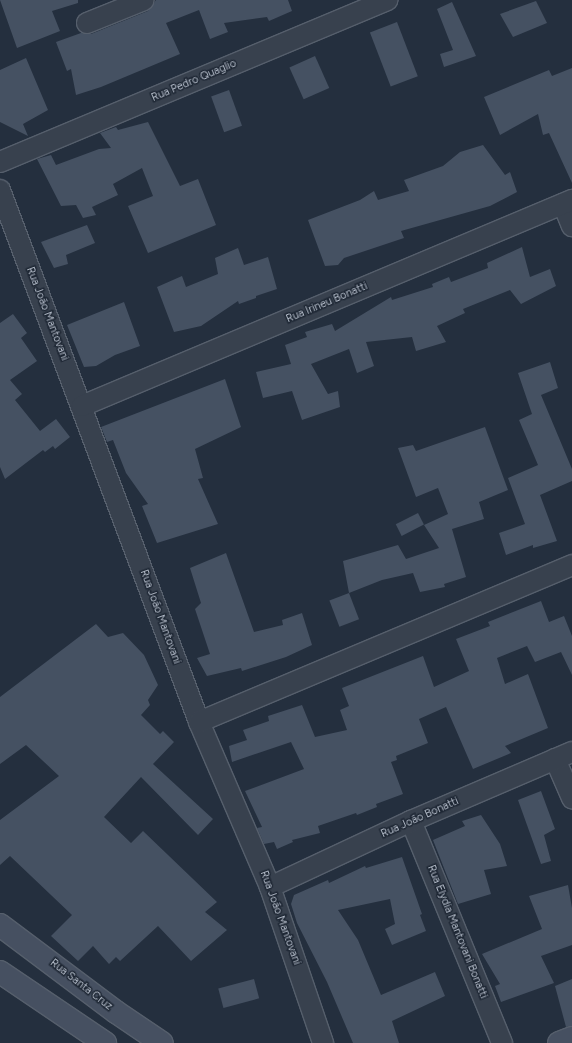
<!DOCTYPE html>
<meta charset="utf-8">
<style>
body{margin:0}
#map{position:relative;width:572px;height:1043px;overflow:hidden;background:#242f3e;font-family:Figtree,sans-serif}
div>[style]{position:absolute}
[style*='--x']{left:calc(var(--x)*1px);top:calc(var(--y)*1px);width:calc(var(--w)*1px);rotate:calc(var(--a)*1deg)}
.building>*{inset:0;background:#455162;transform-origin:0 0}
.roads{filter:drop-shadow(1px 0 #565f6c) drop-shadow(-1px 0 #565f6c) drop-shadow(0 1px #565f6c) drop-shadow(0 -1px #565f6c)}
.street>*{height:20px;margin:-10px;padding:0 10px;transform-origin:10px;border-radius:10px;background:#38414e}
.secondary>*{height:22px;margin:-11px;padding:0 11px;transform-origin:11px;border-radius:11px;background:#465061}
span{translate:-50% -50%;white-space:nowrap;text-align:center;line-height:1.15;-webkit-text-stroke:3px #1d2633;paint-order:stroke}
.street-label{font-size:11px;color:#b4bcc9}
</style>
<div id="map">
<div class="building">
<div style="clip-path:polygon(0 0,78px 0,78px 3px,52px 11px,60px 31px,17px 48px)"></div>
<div style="clip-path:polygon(156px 0,288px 0,292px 11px,269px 21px,267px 17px,224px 23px,228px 32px,210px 39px,199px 10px,166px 23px,180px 54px,101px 87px,76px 95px,71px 69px,67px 71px,56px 42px,81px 33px,91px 34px,148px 11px)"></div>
<div style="clip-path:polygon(536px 1px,547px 23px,513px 37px,500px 14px)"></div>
<div style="clip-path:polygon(452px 2px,476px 56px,444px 67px,440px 54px,453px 50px,437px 9px)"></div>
<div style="left:397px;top:22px;width:58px;height:29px;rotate:69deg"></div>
<div style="left:315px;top:56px;width:35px;height:28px;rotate:66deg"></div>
<div style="clip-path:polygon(26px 58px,48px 110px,23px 124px,28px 136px,0 122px,0 70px)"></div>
<div style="clip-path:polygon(572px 68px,572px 183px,549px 133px,543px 135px,538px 114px,500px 135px,484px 97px,549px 70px,552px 76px)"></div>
<div style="left:229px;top:90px;width:38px;height:19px;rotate:70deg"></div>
<div style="clip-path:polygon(148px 122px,180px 186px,198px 179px,216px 225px,148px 253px,128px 206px,153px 196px,142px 168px,113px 184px,118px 195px,92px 207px,96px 215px,83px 218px,76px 205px,61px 206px,37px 159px,51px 155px,56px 165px,99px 149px,111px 148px,100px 133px,116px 127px,118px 130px)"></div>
<div style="clip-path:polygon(483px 145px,505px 175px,510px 172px,517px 192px,490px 206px,401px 231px,404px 238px,344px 258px,338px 265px,325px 266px,308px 220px,360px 200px,374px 191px,378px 200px,409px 191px,404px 180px,443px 166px,460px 152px)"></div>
<div style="clip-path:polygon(87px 225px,95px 243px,66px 255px,68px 264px,54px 268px,41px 242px)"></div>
<div style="clip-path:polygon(522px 247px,530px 277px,550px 269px,556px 286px,521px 304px,510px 290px,463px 309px,465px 313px,437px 326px,446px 342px,416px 351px,412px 337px,366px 342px,374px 366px,357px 373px,349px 349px,311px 364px,328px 394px,338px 391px,340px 407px,302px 420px,292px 391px,263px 398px,256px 372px,291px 364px,285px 345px,307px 337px,305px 332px,332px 324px,335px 331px,391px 297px,392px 300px,433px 287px,432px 284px,449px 277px,451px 282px,488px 268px,487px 263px)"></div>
<div style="clip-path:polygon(238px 248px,244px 265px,268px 257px,277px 289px,256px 296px,256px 298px,239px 304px,238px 301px,201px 326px,174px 332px,157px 287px,182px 276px,186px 287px,218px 274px,215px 258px)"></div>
<div style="clip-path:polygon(124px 302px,140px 346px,115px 355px,96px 366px,84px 367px,67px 325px)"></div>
<div style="clip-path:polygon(13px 314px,27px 333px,21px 338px,37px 361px,10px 380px,22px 394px,15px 400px,40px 431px,56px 419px,70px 437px,55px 449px,53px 446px,45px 452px,43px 450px,5px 479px,0 467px,0 323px)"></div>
<div style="clip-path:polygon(550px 362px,558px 388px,541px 395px,572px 469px,572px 481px,540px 495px,557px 541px,533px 548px,533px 545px,506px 555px,499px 533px,525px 524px,508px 478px,538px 465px,519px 420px,532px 414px,518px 373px)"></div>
<div style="clip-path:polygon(225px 379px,241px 427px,195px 449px,203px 478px,198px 479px,218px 524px,157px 543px,142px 506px,148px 504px,126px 473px,113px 440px,107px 442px,101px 427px)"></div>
<div style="clip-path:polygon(485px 427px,508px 490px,479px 502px,484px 519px,452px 529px,466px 577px,444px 584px,445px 587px,420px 592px,413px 573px,382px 580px,349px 593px,343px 561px,398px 545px,406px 559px,439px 548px,424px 525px,448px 514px,438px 488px,416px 497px,398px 448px,413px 445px,416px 451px)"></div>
<div style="left:418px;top:513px;width:13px;height:25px;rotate:63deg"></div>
<div style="clip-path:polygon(226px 553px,254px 632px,283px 625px,282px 620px,302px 613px,312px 645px,286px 657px,242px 671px,241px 668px,207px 676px,197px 658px,210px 654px,195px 609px,201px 603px,190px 568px)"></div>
<div style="left:349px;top:593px;width:28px;height:21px;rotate:69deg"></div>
<div style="clip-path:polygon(541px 601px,549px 622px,564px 616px,572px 636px,572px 675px,561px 652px,535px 662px,527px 646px,497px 658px,505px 684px,528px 674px,548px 728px,505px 746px,511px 753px,473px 769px,446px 707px,419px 719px,428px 743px,396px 756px,397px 760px,391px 762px,403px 794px,376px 804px,377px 807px,357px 815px,356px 813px,318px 826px,320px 833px,292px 840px,293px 842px,277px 849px,274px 842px,264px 844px,257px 828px,262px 827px,245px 791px,304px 769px,291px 742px,232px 762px,229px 746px,247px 740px,243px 730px,269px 721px,268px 716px,302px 705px,315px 737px,347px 730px,340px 710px,349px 706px,342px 688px,423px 656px,434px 687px,469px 671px,456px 639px,490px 626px,488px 622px)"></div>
<div style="clip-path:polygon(96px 624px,108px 637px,123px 633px,144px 655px,158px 685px,148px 700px,150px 705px,141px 715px,160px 734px,163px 731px,174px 742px,153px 764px,213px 819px,198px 835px,141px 777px,104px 817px,131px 843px,143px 831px,217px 902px,205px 912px,227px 930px,191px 961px,158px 926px,120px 961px,116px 957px,109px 964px,93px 946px,78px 961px,51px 936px,72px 915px,10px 856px,0 865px,0 820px,59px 776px,26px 745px,0 764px,0 697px)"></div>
<div style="clip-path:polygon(541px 791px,555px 829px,544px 835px,551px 861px,541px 864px,518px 800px)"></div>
<div style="clip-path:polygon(481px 815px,500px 844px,507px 866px,484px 870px,491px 894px,458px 904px,433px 840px,465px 826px,462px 821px)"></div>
<div style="clip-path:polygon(402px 857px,422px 914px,420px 915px,426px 931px,392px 945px,385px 929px,395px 924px,390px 899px,338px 910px,358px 940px,381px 995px,435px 972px,445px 996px,392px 1021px,399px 1043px,353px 1043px,327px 982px,297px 923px,291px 904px,294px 895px,328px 880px,329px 883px,365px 866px,366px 868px)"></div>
<div style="clip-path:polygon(568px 885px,572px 908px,572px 945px,541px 956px,554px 983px,501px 1002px,495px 986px,500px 984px,482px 954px,542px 929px,529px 896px)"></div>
<div style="left:254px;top:979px;width:20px;height:37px;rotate:75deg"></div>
<div style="clip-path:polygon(572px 979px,572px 1026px,566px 1027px,555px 986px)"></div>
</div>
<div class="roads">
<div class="street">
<div style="--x:87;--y:23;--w:61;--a:-22"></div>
<div style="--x:0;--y:162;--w:420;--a:-22.7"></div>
<div style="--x:0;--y:190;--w:568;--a:69.49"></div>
<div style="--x:199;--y:722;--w:180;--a:66.7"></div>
<div style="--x:270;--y:887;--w:165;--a:71.2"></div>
<div style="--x:563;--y:204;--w:24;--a:68"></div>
<div style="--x:82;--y:406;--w:532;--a:-22.8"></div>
<div style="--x:199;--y:722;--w:405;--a:-22.8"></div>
<div style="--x:555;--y:759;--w:43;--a:66.4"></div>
<div style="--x:411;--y:821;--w:240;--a:67.7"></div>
<div style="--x:270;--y:887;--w:156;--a:-25.1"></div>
<div style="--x:411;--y:821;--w:175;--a:-23.2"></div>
</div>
<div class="secondary">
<div style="--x:0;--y:925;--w:145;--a:36.9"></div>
<div style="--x:116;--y:1012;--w:55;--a:34"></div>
<div style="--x:0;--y:972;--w:127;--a:34.1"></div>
<div style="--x:559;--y:1043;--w:14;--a:-21"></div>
</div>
</div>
<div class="street-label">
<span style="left:194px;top:81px;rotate:-23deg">Rua Pedro Quaglio</span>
<span style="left:327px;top:303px;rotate:-23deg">Rua Irineu Bonatti</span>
<span style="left:47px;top:314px;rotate:69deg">Rua João Mantovani</span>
<span style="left:160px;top:617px;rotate:70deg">Rua João Mantovani</span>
<span style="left:420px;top:818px;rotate:-24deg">Rua João Bonatti</span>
<span style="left:280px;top:918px;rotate:70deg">Rua João Mantovani</span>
<span style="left:457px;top:932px;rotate:68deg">Rua Elydia Mantovani Bonatti</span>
<span style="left:81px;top:985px;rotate:38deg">Rua Santa Cruz</span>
</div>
</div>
